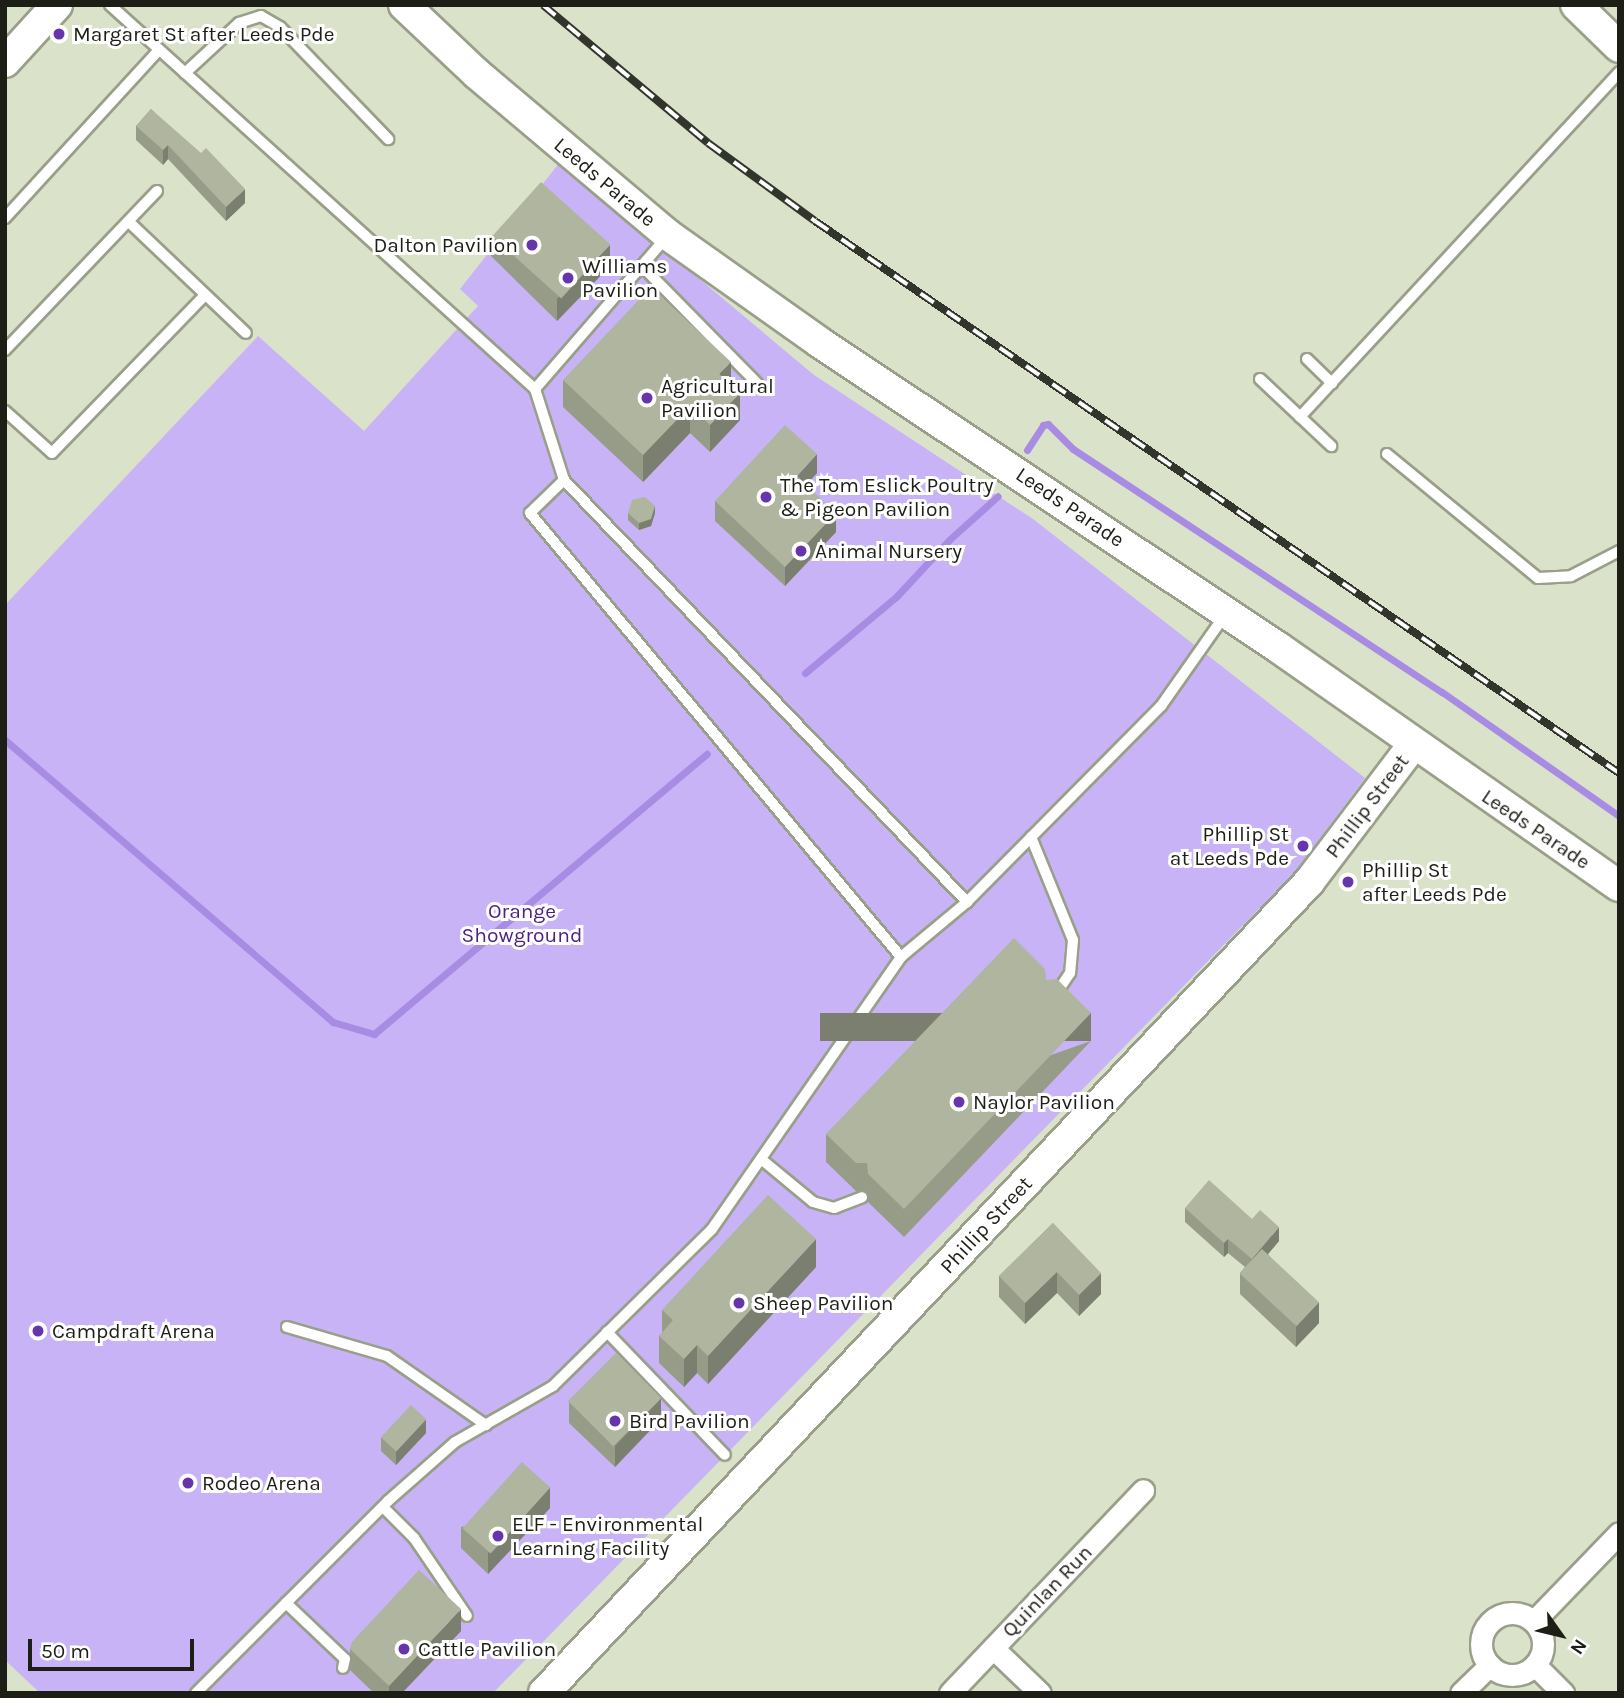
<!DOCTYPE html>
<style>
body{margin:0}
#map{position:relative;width:1624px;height:1698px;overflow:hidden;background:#dbe2ca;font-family:Karla,sans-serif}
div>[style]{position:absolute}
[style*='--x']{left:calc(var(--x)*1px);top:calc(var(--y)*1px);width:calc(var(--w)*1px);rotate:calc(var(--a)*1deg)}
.green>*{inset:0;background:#c7b3f5}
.stream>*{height:7px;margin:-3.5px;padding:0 3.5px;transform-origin:3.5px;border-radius:3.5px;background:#a88ce3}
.roads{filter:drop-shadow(2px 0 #999f89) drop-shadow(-2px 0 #999f89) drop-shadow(0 2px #999f89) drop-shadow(0 -2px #999f89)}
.lane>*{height:10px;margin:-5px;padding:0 5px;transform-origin:5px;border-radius:5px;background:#fff}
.street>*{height:21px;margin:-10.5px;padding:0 10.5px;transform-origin:10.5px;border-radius:10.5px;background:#fff}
.street>.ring{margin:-10.5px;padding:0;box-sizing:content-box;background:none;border:21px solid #fff;border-radius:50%}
.secondary>*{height:30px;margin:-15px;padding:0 15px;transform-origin:15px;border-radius:15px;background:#fff}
.rail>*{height:8px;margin-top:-4px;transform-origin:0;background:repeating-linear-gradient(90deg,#fff 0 16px,#32352b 0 32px);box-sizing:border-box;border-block:2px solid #32352b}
.wall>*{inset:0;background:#969c88}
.shaded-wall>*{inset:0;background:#7a7f6f;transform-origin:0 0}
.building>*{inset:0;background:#afb59e;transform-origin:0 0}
.dots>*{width:19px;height:19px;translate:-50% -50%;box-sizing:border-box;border:4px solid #fff;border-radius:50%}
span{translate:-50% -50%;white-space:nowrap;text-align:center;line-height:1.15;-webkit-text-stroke:6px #fff;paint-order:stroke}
.poi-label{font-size:21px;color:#1d1f17}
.left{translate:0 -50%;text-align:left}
.right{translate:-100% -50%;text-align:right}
.street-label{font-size:21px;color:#1d1f17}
.park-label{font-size:21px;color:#4b1f84}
.frame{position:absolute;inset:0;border:7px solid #1d1f17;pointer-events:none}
.north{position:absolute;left:1526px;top:1600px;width:70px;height:70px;-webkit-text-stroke:5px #fff;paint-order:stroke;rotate:124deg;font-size:19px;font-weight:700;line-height:28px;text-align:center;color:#1d1f17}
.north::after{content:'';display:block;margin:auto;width:24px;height:32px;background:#1d1f17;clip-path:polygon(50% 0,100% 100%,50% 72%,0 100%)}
.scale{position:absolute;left:28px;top:1639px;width:166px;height:32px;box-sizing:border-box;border:4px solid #1d1f17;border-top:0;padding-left:9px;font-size:21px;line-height:24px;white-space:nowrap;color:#1d1f17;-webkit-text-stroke:5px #fff;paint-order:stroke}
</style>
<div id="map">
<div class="green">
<div style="clip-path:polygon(560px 162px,814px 375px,1033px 519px,1365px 778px,1294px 873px,493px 1693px,40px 1693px,5px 1660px,5px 605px,258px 336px,364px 431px,478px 306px,460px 289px)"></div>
</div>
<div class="stream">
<div style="--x:1027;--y:450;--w:30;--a:-57"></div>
<div style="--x:1043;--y:425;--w:5;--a:-11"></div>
<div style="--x:1048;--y:424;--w:35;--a:45"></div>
<div style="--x:1073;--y:449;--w:442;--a:33.4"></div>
<div style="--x:1442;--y:692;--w:216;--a:35"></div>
<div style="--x:805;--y:673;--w:119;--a:-39.9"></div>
<div style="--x:896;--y:597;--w:79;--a:-47"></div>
<div style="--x:950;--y:539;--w:64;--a:-41.9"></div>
<div style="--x:5;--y:740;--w:433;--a:40.7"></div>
<div style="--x:333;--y:1022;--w:43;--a:16.3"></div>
<div style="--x:374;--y:1034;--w:435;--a:-40.1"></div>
</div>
<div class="roads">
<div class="lane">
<div style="--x:110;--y:5;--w:573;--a:42.1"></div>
<div style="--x:535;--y:389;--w:96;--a:72.3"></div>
<div style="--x:564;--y:480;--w:584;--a:46.32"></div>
<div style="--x:185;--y:73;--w:74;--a:-42.8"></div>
<div style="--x:239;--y:23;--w:23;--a:-18"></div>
<div style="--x:261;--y:16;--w:22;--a:30"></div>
<div style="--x:280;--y:27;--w:156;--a:46"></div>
<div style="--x:5;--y:218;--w:228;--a:-47.5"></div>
<div style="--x:129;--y:222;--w:161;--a:43.5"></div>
<div style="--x:642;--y:266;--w:165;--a:45.5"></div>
<div style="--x:5;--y:350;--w:220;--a:-46.3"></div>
<div style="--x:1307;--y:359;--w:35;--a:44"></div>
<div style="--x:1260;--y:379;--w:98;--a:43.3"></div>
<div style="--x:535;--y:389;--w:200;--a:-49.1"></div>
<div style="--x:5;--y:411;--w:63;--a:41.8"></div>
<div style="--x:52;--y:453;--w:220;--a:-45.9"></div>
<div style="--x:1300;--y:417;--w:470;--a:-47.2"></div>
<div style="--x:1387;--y:454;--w:195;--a:39.4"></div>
<div style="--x:1538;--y:578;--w:33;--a:-3"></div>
<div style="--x:1571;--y:576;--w:54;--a:-27.5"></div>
<div style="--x:564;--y:480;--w:47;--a:135.9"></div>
<div style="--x:530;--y:513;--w:579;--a:50.12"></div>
<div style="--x:1031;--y:837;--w:111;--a:67.8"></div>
<div style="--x:1073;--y:940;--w:33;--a:95"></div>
<div style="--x:1070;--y:973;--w:27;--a:124"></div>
<div style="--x:761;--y:1159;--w:67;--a:39.6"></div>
<div style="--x:813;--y:1202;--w:22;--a:16"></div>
<div style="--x:834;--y:1208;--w:30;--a:-21"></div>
<div style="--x:287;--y:1327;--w:104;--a:16.2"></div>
<div style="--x:387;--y:1356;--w:121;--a:34.9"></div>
<div style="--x:607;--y:1332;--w:170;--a:46.2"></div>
<div style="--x:383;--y:1507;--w:44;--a:45"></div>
<div style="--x:414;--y:1538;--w:94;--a:55.8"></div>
<div style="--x:286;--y:1603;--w:81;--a:43.5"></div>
<div style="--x:345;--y:1659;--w:9;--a:103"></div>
<div style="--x:196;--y:1693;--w:272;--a:-45"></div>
<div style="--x:388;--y:1501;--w:89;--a:-41.4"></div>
<div style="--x:455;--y:1442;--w:113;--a:-29.7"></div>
<div style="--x:553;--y:1386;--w:223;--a:-44.6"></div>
<div style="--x:712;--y:1229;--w:331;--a:-55.2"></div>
<div style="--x:901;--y:957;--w:86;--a:-39.8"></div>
<div style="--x:967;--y:902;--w:276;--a:-45.3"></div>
<div style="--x:1161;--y:706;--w:111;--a:-54.9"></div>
</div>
<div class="street">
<div class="ring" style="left:1481px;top:1613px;width:41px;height:41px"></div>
<div style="--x:1534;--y:1621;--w:122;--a:-46"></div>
<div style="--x:993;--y:1648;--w:65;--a:43.8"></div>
<div style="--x:1535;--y:1665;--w:40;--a:45"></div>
<div style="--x:950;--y:1693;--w:280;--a:-46.4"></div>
<div style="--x:1461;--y:1693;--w:40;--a:-44"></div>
</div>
<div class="secondary">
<div style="--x:404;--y:5;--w:100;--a:43.4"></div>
<div style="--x:477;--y:74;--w:250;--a:40.1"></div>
<div style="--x:668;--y:235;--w:185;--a:35.3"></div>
<div style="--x:819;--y:342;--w:552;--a:33.63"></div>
<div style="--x:1279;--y:648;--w:415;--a:35"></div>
<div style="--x:1576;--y:5;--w:60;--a:44.3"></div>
<div style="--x:5;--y:62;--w:77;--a:-47.6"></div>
<div style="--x:544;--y:1693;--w:1115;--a:-46.67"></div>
<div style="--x:1309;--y:882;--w:172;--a:-52.8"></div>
</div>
</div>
<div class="rail">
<div style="--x:543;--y:5;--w:215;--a:39.9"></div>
<div style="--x:708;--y:143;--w:132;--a:36.1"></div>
<div style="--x:815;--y:221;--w:975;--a:34.47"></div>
</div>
<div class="wall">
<div style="clip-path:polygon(151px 109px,245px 203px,226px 221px,168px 159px,163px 165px,136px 140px,136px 126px)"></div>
<div style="clip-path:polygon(491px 235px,610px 266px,557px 321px,491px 256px)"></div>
<div style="clip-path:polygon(563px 380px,731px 385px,740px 420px,710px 452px,690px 433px,643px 482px,563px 407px)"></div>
<div style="clip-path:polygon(817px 473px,806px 485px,836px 532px,785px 586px,715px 521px,715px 501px)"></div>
<div style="clip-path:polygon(628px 513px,655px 513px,651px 526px,639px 530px,628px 520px)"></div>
<div style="clip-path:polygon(1091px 1041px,904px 1237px,868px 1202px,867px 1191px,856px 1191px,826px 1162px,826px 1134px)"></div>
<div style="clip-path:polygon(1185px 1208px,1252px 1219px,1279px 1241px,1268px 1254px,1319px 1323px,1296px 1347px,1240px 1294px,1240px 1273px,1245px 1267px,1228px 1253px,1224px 1257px,1185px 1222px)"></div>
<div style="clip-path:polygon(1053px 1223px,1101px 1294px,1079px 1316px,1057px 1293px,1025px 1324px,999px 1297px,999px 1276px)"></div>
<div style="clip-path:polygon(816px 1267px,708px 1384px,697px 1373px,684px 1387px,659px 1363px,659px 1336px,662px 1333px,662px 1310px)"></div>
<div style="clip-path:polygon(569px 1402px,661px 1419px,615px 1467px,569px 1423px)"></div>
<div style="clip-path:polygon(426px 1433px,396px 1465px,381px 1451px,381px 1437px)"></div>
<div style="clip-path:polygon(550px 1508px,488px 1574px,461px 1548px,461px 1527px)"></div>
<div style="clip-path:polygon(461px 1631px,402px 1693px,374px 1693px,350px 1670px,350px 1649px)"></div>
</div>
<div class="shaded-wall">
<div style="clip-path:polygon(168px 145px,168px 159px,163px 165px,163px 150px)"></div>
<div style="clip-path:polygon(245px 189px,245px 203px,226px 221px,226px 207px)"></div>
<div style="clip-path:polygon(610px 245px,610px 266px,557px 321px,557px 299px)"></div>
<div style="clip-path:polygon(731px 362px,731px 389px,719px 374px)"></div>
<div style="clip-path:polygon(740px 393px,740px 420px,710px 452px,710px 425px)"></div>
<div style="clip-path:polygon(690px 406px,690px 433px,643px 482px,643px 455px)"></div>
<div style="clip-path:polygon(817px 454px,817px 473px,797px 495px,797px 476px)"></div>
<div style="clip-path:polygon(655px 506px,655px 513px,651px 526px,639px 530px,639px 523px)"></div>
<div style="clip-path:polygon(836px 513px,836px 532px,785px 586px,785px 567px)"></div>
<div style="left:1091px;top:1013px;width:28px;height:271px;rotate:90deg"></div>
<div style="clip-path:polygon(1279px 1227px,1279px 1241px,1252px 1273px,1252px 1259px)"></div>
<div style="clip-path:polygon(816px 1239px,816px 1267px,708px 1384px,708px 1356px)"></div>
<div style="clip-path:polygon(1228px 1239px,1228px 1253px,1224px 1257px,1224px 1243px)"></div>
<div style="clip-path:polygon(1057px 1272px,1057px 1293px,1025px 1324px,1025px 1303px)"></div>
<div style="clip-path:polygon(1101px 1273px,1101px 1294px,1079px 1316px,1079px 1295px)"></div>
<div style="clip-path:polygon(1319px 1302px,1319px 1323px,1296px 1347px,1296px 1326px)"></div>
<div style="clip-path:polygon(697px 1345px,697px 1373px,684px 1387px,684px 1359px)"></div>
<div style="clip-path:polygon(661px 1398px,661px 1419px,615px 1467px,615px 1446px)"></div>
<div style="clip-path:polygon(426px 1419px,426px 1433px,396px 1465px,396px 1451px)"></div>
<div style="clip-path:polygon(550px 1487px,550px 1508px,488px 1574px,488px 1553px)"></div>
<div style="clip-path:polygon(461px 1609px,461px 1631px,402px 1693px,389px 1693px,389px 1686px)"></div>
</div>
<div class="building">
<div style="clip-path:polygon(151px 109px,201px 153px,206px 148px,245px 189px,226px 207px,168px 145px,163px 150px,136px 126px)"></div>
<div style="left:541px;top:182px;width:93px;height:73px;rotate:42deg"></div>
<div style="clip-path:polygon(651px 287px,731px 362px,719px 374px,740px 393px,710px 425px,690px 406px,643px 455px,563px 380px)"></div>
<div style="clip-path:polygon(785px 425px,817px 454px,797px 476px,836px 513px,785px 567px,715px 501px)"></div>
<div style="clip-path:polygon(645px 497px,655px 506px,651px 519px,639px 523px,628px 513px,632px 500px)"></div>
<div style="clip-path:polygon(1014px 938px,1045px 969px,1046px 980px,1057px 979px,1091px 1013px,904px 1209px,868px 1174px,867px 1163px,856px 1163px,826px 1134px)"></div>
<div style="clip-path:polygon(1209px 1180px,1252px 1219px,1260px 1210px,1279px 1227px,1252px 1259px,1228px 1239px,1224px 1243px,1185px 1208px)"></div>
<div style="clip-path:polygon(768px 1195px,816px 1239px,708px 1356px,697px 1345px,684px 1359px,659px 1336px,673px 1320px,662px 1310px)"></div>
<div style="clip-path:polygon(1053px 1223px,1101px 1273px,1079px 1295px,1057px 1272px,1025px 1303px,999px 1276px)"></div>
<div style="left:1262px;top:1249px;width:78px;height:33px;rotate:43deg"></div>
<div style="left:616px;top:1353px;width:64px;height:68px;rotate:45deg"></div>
<div style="left:411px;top:1405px;width:21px;height:44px;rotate:43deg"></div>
<div style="left:522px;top:1462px;width:38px;height:89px;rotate:42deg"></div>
<div style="clip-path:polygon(419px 1570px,461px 1609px,389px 1686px,350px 1649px,352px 1642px)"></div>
</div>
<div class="dots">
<div style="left:59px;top:34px;background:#6634ab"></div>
<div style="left:532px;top:245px;background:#6634ab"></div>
<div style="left:568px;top:278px;background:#6634ab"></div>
<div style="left:647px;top:398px;background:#6634ab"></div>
<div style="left:766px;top:497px;background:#6634ab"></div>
<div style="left:801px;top:551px;background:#6634ab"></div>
<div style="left:1303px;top:846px;background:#6634ab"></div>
<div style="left:1348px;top:882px;background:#6634ab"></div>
<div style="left:959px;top:1102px;background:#6634ab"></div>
<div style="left:739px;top:1303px;background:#6634ab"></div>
<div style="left:38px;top:1331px;background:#6634ab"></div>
<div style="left:615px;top:1421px;background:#6634ab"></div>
<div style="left:188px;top:1483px;background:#6634ab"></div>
<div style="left:498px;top:1536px;background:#6634ab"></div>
<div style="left:404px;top:1649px;background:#6634ab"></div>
</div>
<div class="poi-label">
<span class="left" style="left:73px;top:34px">Margaret St after Leeds Pde</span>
<span class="right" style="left:518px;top:245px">Dalton Pavilion</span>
<span class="left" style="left:582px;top:278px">Williams<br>Pavilion</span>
<span class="left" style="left:661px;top:398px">Agricultural<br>Pavilion</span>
<span class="left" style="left:780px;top:497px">The Tom Eslick Poultry<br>&amp; Pigeon Pavilion</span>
<span class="left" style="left:815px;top:551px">Animal Nursery</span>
<span class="right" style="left:1289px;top:846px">Phillip St<br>at Leeds Pde</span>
<span class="left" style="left:1362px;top:882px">Phillip St<br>after Leeds Pde</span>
<span class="left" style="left:973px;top:1102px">Naylor Pavilion</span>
<span class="left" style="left:753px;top:1303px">Sheep Pavilion</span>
<span class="left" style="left:52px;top:1331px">Campdraft Arena</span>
<span class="left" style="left:629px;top:1421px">Bird Pavilion</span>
<span class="left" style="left:202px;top:1483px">Rodeo Arena</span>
<span class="left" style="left:512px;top:1536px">ELF - Environmental<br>Learning Facility</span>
<span class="left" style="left:418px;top:1649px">Cattle Pavilion</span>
</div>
<div class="street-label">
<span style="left:605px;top:182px;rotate:40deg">Leeds Parade</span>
<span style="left:1070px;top:507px;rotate:34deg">Leeds Parade</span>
<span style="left:1367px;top:806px;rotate:-53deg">Phillip Street</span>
<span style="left:1536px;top:829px;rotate:34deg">Leeds Parade</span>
<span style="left:986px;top:1225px;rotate:-47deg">Phillip Street</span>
<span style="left:1047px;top:1591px;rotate:-46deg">Quinlan Run</span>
</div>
<div class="park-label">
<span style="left:522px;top:923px">Orange<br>Showground</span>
</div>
<div class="frame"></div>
<div class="north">N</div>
<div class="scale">50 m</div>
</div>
